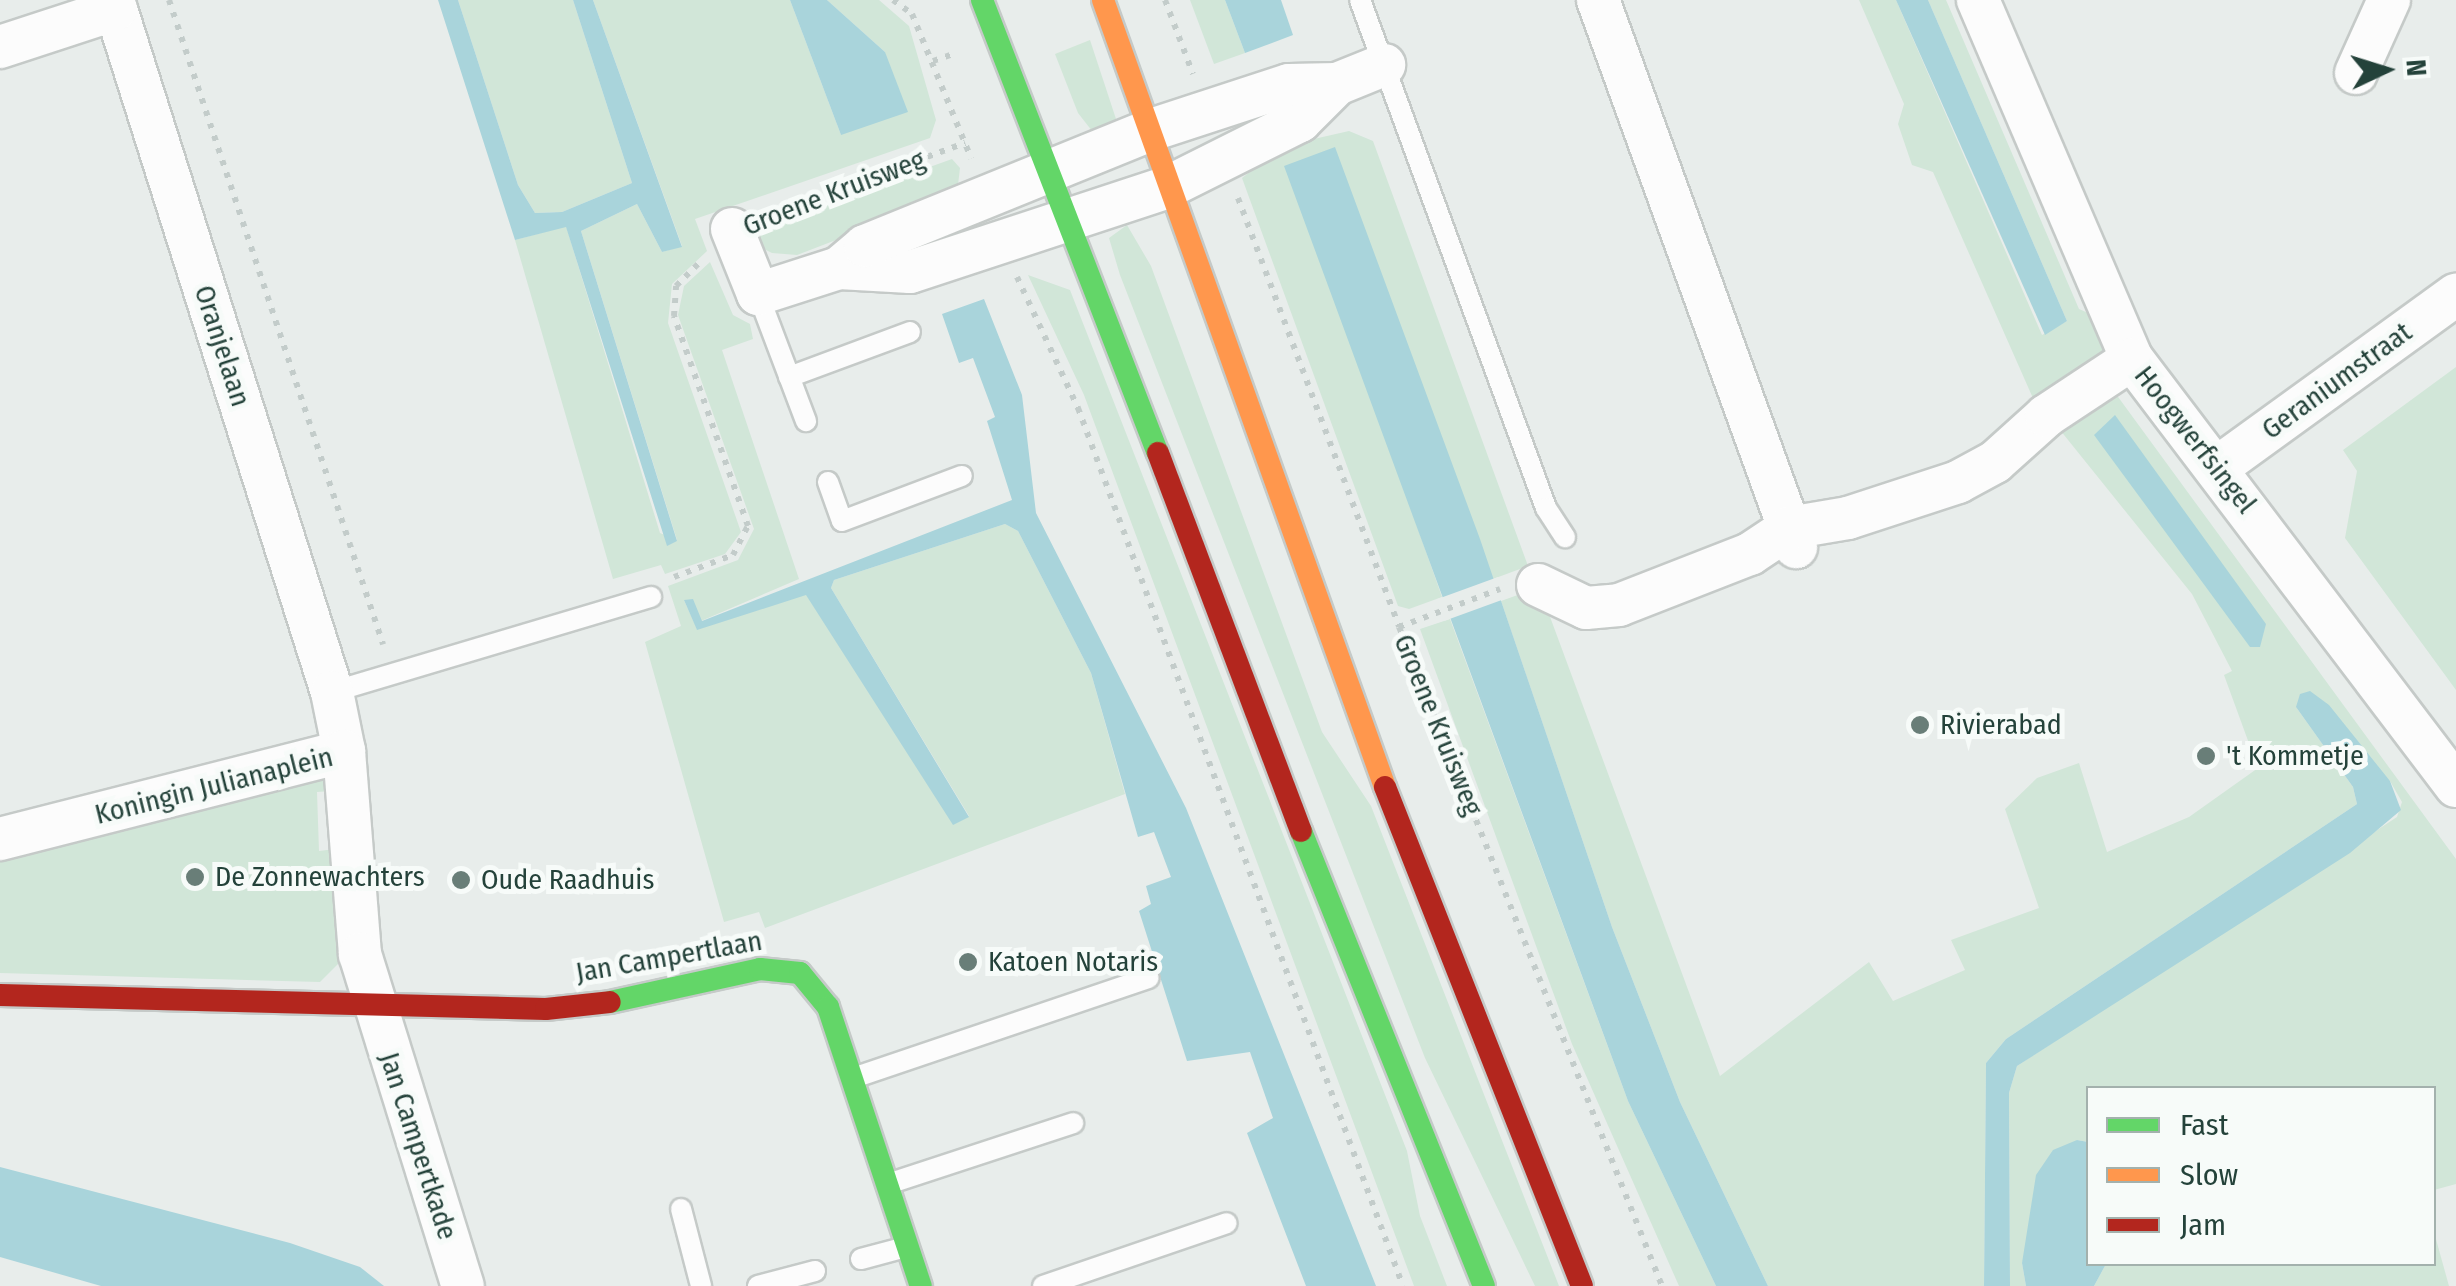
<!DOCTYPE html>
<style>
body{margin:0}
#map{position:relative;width:2456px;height:1286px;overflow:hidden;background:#e8edeb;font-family:"Fira Sans Condensed",sans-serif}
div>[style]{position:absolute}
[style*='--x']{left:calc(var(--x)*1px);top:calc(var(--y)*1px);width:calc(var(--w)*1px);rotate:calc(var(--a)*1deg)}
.green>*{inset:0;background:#d1e6d8}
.water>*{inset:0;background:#a9d4db}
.pier>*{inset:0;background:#e8edeb;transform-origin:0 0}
.path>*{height:6px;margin-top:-3px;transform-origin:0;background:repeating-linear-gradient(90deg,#c3ccca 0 5px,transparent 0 13px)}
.roads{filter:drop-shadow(2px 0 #c5cac8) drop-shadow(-2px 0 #c5cac8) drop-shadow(0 2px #c5cac8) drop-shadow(0 -2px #c5cac8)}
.lane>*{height:20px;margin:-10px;padding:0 10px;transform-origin:10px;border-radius:10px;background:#fcfcfc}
.street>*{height:42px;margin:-21px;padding:0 21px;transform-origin:21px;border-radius:21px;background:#fcfcfc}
.fast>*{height:22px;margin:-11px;padding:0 11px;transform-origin:11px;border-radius:11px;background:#63d668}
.slow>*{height:22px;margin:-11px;padding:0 11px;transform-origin:11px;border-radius:11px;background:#ff974d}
.jam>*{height:22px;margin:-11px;padding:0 11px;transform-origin:11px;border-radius:11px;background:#b3261e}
.dots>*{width:28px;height:28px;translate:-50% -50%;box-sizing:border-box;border:5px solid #f7fbf9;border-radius:50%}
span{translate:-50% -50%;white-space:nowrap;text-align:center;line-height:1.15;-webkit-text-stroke:10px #f7fbf9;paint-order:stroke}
.street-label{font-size:28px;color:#24423a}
.poi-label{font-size:28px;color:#24423a}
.left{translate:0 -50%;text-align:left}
.legend{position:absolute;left:2086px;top:1086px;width:350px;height:180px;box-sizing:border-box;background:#f7fbf9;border:2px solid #a3b1ad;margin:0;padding:12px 18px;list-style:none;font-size:30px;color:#24423a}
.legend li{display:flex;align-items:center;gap:20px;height:50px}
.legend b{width:50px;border:2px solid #a3b1ad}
.north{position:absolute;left:2336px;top:20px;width:100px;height:100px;-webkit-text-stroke:8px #f7fbf9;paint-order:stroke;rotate:86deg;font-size:28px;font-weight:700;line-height:40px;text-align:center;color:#24423a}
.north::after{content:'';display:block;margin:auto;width:35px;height:45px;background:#24423a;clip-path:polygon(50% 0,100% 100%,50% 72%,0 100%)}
</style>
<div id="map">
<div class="green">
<div style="clip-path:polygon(458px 0,573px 0,632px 183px,562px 212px,535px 213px,518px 185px)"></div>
<div style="clip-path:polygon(593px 0,790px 0,841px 135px,885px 52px,827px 0,879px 0,909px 26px,936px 120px,930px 138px,695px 219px,707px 251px,672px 284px,668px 323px,741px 532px,725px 554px,665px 574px,661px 565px,613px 579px,515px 240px,566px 226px,660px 533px,677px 540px,581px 231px,637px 204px,662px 252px,682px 246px)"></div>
<div style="clip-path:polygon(1190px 0,1225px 0,1245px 53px,1214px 64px)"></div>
<div style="clip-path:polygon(1859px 0,1896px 0,2042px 335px,2067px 321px,1928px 0,1946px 0,2079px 309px,2095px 316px,2104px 347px,2099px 358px,2036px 405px,1933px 172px,1912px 165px,1898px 124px,1904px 104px)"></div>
<div style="clip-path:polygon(1090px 40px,1117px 122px,1096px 136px,1078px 113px,1055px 54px)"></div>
<div style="clip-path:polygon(1349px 131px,1373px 141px,1528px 566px,1493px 579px,1334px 148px,1385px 435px,1442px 597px,1409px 609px,1398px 606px,1242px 178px,1283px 146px)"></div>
<div style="clip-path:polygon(952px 159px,960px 168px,958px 185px,935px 202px,797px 255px,772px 253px,748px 241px,755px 230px)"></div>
<div style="clip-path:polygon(1127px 225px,1151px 266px,1322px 732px,1371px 806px,1559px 1286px,1535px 1286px,1425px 1058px,1120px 275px,1109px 238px)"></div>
<div style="clip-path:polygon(710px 262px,733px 315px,750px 324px,753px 339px,722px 350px,799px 579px,701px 621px,684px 600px,697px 629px,806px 594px,953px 824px,969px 816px,831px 588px,834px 580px,1005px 524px,1018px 531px,1091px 673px,1125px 794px,765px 928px,759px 912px,724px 922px,645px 642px,681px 626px,668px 586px,738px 560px,754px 529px,678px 315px,684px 286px)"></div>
<div style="clip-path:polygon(1028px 275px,1070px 290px,1407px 1151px,1420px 1216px,1447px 1286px,1414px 1286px,1084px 395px)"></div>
<div style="clip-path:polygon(2456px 367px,2456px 690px,2345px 538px,2357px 471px,2343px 450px)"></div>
<div style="clip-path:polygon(2113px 390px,2456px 859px,2456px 1184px,2434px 1190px,2434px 1088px,2088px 1088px,2088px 1142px,2077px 1140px,2022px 1263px,2026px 1286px,2010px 1286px,2009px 1093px,2017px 1066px,2397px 817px,2402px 802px,2390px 781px,2296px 707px,2353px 787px,2357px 804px,2006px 1039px,1986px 1063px,1984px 1286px,1768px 1286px,1680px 1102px,1612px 927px,1501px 601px,1529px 591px,1546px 606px,1720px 1076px,1869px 962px,1893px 1001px,1965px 970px,1951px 940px,2039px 908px,2005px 809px,2037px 778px,2079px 763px,2107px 852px,2189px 817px,2258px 768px,2224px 675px,2232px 671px,2192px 594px,2056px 425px)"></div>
<div style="clip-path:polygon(1450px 619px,1628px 1101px,1716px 1286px,1679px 1286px,1572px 1044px,1420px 629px)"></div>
<div style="clip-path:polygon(324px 776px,331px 791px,317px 792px,319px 851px,335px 849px,338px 964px,320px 982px,0 973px,0 859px)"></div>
<div style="clip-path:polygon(2434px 1232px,2449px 1286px,2094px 1286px,2106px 1264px,2434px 1264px)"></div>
</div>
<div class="water">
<div style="clip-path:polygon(438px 0,458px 0,518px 185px,535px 213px,562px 212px,632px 183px,573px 0,593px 0,682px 247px,662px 252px,637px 204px,581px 231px,677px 541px,667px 546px,566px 227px,515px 240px)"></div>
<div style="clip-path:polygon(790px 0,827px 0,885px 52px,908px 112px,841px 135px)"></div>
<div style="clip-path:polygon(1225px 0,1281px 0,1293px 35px,1245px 53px)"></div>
<div style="clip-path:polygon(1896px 0,1928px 0,2067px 321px,2045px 335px)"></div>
<div style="clip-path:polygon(1335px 147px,1480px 539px,1612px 927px,1680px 1102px,1768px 1286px,1716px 1286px,1628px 1101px,1284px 166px)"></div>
<div style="clip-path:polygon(984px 299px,1022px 395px,1036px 513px,1186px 808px,1376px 1286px,1306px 1286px,1247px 1133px,1273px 1118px,1250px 1052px,1187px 1061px,1139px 911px,1151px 904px,1146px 886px,1171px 877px,1154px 832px,1138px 837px,1091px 673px,1018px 531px,1005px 524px,834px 580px,831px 588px,969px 817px,953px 825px,806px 595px,697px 630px,684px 600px,693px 599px,702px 621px,1012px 500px,987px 421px,995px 417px,973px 358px,959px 363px,942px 314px)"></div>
<div style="clip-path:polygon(2115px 415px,2266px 624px,2260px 647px,2250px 647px,2094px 435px)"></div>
<div style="clip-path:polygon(2310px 691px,2329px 705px,2390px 781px,2401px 810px,2350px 853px,2017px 1066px,2009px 1093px,2010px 1286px,1984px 1286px,1986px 1063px,2006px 1039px,2357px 804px,2353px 787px,2296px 707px,2300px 694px)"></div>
<div style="clip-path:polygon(2077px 1140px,2088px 1142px,2088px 1264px,2106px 1264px,2094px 1286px,2026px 1286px,2022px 1263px,2036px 1175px,2053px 1150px)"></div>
<div style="clip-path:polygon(0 1167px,290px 1243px,360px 1267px,384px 1286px,101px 1286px,0 1257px)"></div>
</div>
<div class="pier">
<div style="left:1498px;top:577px;width:23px;height:65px;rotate:70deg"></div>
</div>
<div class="path">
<div style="--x:169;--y:0;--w:679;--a:71.62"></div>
<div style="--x:893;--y:0;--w:24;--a:36"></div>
<div style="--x:912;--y:14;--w:156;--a:67.7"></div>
<div style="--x:1165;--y:0;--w:79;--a:69.3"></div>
<div style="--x:933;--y:61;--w:24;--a:-19"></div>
<div style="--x:1238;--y:198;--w:458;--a:69.4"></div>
<div style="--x:1399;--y:627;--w:710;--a:68.24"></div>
<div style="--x:769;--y:215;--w:209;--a:-20.2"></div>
<div style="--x:1017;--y:277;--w:145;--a:65"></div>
<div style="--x:1078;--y:408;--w:936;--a:69.69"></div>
<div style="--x:674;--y:577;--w:63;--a:-20.4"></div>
<div style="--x:733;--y:555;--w:33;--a:-63"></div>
<div style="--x:748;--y:526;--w:223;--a:-109.4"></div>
<div style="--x:674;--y:316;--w:30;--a:-86"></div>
<div style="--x:676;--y:286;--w:33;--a:-45"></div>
<div style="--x:1399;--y:627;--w:108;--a:-20.6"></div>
</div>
<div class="roads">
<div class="lane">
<div style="--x:1360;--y:0;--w:541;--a:69.89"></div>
<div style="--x:1546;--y:508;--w:35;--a:57"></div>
<div style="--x:758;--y:294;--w:136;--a:69.3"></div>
<div style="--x:789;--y:377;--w:129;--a:-20.4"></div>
<div style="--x:828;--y:482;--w:41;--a:70.3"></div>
<div style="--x:842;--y:521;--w:128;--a:-20.6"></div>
<div style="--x:332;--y:692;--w:333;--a:-16.6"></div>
<div style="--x:853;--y:1078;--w:312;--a:-18.7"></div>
<div style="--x:888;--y:1184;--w:195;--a:-18.2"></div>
<div style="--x:681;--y:1209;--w:80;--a:75.4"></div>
<div style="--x:861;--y:1259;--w:47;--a:-14.9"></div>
<div style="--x:758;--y:1286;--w:59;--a:-14.7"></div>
<div style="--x:1043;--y:1286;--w:194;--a:-18.9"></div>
</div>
<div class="street">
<div style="--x:113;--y:0;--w:726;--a:72.44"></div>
<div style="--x:332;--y:692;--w:60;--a:78.5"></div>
<div style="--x:1598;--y:0;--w:582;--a:70.1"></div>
<div style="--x:1978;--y:0;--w:391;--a:66.8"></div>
<div style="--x:2132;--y:359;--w:536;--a:52.81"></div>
<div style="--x:0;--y:47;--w:122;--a:-18.1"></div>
<div style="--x:2356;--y:73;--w:80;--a:-65.7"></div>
<div style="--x:732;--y:229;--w:70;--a:68.2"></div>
<div style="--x:758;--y:294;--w:85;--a:-17.8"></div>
<div style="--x:839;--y:268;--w:71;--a:3.2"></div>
<div style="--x:910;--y:272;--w:272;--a:-18.2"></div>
<div style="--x:1168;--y:187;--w:148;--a:-26.6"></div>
<div style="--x:1300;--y:121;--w:52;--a:-45"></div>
<div style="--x:1337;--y:84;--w:51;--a:-22"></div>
<div style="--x:839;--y:268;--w:34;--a:-40"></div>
<div style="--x:865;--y:246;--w:305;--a:-22.1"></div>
<div style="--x:1148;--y:131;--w:148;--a:-18.1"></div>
<div style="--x:1289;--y:85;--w:48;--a:-1.2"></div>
<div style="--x:2218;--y:467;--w:294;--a:-35.9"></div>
<div style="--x:1538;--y:585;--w:53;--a:25.6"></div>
<div style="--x:1586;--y:608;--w:33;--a:-5"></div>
<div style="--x:1619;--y:605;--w:141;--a:-21.3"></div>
<div style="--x:1750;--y:554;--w:47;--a:-33.7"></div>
<div style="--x:1789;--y:528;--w:60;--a:-9.6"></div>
<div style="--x:1848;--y:518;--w:116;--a:-18.1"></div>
<div style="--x:1958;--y:482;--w:42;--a:-28.4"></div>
<div style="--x:1995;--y:462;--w:69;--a:-42"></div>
<div style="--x:2046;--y:416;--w:103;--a:-33.5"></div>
<div style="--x:0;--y:839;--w:355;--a:-14.3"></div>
<div style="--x:344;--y:751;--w:204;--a:85.5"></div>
<div style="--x:360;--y:954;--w:348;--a:72.8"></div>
</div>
<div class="fast">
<div style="--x:982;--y:0;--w:486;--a:68.8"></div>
<div style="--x:1301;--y:831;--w:490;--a:68.1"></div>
<div style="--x:610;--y:1002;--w:154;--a:-12.4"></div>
<div style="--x:760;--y:969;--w:40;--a:5.7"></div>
<div style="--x:800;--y:973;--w:44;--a:50.5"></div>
<div style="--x:828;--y:1007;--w:294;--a:71.6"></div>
</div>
<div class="slow">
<div style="--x:1103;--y:0;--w:836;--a:70.29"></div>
</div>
<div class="jam">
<div style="--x:1158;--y:453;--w:404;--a:69.3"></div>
<div style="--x:1385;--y:787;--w:536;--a:68.46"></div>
<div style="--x:0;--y:995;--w:546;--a:1.47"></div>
<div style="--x:546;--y:1009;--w:64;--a:-6.2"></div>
</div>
</div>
<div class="dots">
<div style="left:1920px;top:725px;background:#697e78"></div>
<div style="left:2206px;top:756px;background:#697e78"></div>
<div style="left:195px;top:877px;background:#697e78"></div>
<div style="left:461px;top:880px;background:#697e78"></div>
<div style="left:968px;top:962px;background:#697e78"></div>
</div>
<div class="street-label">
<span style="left:834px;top:193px;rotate:-21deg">Groene Kruisweg</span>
<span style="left:222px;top:346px;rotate:72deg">Oranjelaan</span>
<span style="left:2337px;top:381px;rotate:-36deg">Geraniumstraat</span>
<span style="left:2195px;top:440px;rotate:52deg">Hoogwerfsingel</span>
<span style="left:1438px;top:725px;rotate:68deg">Groene Kruisweg</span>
<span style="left:214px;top:786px;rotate:-14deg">Koningin Julianaplein</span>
<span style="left:669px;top:957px;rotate:-10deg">Jan Campertlaan</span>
<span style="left:418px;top:1146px;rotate:72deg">Jan Campertkade</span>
</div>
<div class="poi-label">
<span class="left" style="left:1940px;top:725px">Rivierabad</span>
<span class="left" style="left:2226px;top:756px">'t Kommetje</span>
<span class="left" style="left:215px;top:877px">De Zonnewachters</span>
<span class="left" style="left:481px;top:880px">Oude Raadhuis</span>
<span class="left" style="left:988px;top:962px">Katoen Notaris</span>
</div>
<ul class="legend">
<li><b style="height:12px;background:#63d668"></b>Fast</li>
<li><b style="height:12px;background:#ff974d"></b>Slow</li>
<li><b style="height:12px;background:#b3261e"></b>Jam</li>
</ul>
<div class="north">N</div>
</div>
